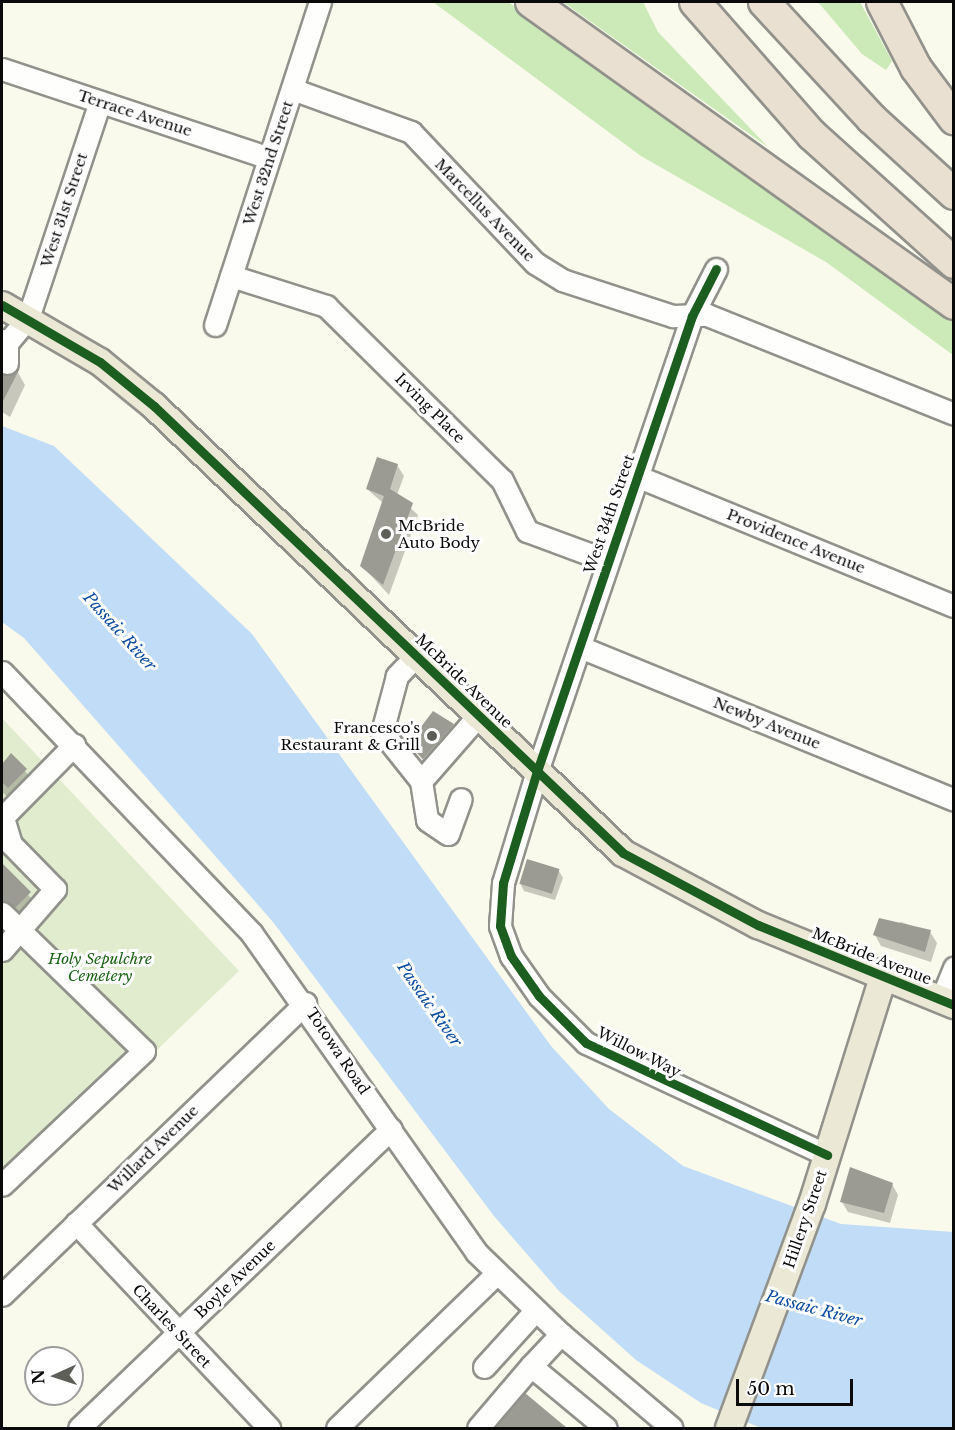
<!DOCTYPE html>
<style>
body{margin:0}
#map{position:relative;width:955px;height:1430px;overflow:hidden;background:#f9f9ec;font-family:"Libre Baskerville",serif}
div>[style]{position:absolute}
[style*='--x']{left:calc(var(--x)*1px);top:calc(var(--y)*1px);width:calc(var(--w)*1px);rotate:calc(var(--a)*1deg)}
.forest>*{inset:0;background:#cbeab7}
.cemetery>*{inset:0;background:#e1eccf}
.water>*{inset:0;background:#c0dcf6}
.shadow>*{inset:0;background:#0003}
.building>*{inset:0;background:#9b9a93;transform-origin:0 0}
.roads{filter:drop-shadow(2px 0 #92928c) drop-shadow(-2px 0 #92928c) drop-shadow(0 2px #92928c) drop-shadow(0 -2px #92928c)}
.minor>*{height:21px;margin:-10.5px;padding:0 10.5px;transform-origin:10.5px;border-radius:10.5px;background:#fefefc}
.major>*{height:26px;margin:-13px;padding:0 13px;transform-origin:13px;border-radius:13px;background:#ebe9d5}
.highway>*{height:30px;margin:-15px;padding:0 15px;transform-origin:15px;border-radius:15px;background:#eae0d1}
.cycleway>*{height:9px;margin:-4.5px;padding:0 4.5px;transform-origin:4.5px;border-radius:4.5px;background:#1b5e20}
.dots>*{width:16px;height:16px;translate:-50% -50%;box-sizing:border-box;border:3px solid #fff;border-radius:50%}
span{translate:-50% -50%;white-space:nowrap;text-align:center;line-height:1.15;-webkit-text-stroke:6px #fff;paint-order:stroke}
.street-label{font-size:15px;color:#0a0a0a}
.poi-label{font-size:15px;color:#0a0a0a}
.left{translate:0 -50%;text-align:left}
.right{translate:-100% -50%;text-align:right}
.park-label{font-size:15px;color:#1c6417;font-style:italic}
.water-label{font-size:16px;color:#0c4ca2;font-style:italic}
.frame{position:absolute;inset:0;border:3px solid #0a0a0a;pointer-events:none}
.north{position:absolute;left:24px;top:1346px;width:60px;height:60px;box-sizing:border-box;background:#fff;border:2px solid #9d9d9d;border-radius:50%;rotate:267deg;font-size:16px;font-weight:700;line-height:24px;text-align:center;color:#0a0a0a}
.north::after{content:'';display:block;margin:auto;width:21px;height:27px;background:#5e5e59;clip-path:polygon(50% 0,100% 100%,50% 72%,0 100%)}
.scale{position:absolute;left:736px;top:1379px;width:117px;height:27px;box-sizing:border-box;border:3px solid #0a0a0a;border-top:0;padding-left:8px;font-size:18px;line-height:21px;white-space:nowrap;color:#0a0a0a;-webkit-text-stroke:4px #fff;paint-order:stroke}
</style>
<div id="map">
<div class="forest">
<div style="clip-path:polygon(433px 2px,508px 2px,567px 40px,953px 314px,953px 355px,826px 262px,641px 156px)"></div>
<div style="clip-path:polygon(563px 2px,643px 2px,658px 32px,768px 147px)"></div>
<div style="clip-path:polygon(818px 2px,860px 2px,892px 61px,886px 70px,862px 54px)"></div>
</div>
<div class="cemetery">
<div style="clip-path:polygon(2px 718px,239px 971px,2px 1199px)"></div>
</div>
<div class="water">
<div style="clip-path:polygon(2px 426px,54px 446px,252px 634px,551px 1046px,609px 1109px,683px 1166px,841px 1224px,953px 1232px,953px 1428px,761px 1428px,701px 1403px,636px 1360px,559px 1291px,494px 1216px,273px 922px,24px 638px,2px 622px)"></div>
</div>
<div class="shadow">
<div style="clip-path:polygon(17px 371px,25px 385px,10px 417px,2px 412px,2px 372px)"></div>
<div style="clip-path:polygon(397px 465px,404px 476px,397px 495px,418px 515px,389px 595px,362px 566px,383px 503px,367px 489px)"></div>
<div style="clip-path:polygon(453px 725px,459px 736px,430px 769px,410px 744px)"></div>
<div style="clip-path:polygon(12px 756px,30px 777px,9px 798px,2px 792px,2px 769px)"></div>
<div style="clip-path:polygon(2px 865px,36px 904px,22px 918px,2px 901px)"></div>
<div style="clip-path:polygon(559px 871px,563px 878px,555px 900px,524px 891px,520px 883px)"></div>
<div style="clip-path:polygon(901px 922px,930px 932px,937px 943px,931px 962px,881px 946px,875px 935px)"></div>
<div style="clip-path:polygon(892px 1184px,898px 1195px,890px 1223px,848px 1212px,842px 1202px)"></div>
<div style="clip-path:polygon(525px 1395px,565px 1428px,496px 1428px)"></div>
</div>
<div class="building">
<div style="clip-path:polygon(18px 369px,19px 370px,2px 403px,2px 374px)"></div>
<div style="clip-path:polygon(377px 457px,398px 464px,390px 489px,413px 503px,383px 585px,360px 566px,384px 496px,366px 489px)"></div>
<div style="clip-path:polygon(433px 711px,454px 724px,423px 759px,408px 744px)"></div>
<div style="clip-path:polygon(11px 753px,27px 769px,8px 788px,2px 782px,2px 764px)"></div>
<div style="left:527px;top:859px;width:34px;height:26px;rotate:17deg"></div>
<div style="clip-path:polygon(2px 863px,31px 892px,15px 908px,2px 901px)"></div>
<div style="clip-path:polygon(879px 918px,931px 930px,925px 952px,873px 935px)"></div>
<div style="clip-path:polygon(850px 1167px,893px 1183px,884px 1213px,840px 1202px)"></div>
<div style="clip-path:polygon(525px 1393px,567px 1428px,494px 1428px)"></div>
</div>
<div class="roads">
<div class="minor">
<div style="--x:2;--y:69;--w:281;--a:18.4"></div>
<div style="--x:292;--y:89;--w:127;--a:19.9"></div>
<div style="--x:411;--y:132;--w:180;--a:46.6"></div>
<div style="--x:535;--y:263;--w:32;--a:32"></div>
<div style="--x:562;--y:280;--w:117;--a:18"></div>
<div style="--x:673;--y:316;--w:34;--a:-2"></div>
<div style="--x:707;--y:315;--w:266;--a:21.8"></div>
<div style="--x:716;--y:269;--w:53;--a:117.1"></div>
<div style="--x:692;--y:316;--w:481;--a:108.8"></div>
<div style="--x:537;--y:771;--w:117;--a:106.9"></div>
<div style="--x:503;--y:883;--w:43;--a:94"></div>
<div style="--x:500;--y:926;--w:32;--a:70"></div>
<div style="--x:511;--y:956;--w:49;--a:55"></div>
<div style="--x:539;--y:996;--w:66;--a:45"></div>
<div style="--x:586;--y:1043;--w:266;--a:24.9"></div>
<div style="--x:231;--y:276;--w:100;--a:17.5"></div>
<div style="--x:326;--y:306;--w:247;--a:44.7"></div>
<div style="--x:502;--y:480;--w:57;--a:63.9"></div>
<div style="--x:527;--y:531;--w:86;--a:20.3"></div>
<div style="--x:215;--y:325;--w:340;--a:-72"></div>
<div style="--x:2;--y:340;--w:6;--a:31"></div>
<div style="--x:7;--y:343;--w:33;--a:-50"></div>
<div style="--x:28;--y:318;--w:228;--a:-71.6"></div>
<div style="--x:7;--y:363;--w:20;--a:-90"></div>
<div style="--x:639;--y:477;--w:340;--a:22.3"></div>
<div style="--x:580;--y:647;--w:404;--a:22.2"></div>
<div style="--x:416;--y:656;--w:28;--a:134"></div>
<div style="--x:397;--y:676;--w:58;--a:105"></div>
<div style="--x:382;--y:732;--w:63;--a:51.5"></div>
<div style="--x:421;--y:781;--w:86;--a:-48.8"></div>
<div style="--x:2;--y:672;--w:362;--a:46.3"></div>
<div style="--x:252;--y:934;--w:389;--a:54.8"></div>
<div style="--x:476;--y:1252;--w:118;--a:44"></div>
<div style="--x:561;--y:1334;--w:145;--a:40.3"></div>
<div style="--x:421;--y:781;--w:39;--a:81"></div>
<div style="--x:427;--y:820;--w:25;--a:34"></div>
<div style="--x:448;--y:834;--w:37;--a:-70"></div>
<div style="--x:2;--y:818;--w:103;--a:-45.4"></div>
<div style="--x:2;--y:913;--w:198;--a:44.2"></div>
<div style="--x:144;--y:1051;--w:195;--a:136.7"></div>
<div style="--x:2;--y:950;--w:81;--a:-49"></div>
<div style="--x:55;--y:889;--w:63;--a:-134.4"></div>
<div style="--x:11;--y:844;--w:27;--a:-107"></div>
<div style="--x:941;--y:1000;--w:35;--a:-68"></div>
<div style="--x:76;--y:1223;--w:282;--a:46.7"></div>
<div style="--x:2;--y:1295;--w:421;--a:-43.9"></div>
<div style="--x:531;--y:1366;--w:44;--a:-46.8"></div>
<div style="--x:484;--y:1367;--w:76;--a:-47.7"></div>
<div style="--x:79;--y:1428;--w:432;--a:-43.8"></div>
<div style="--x:337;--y:1428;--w:221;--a:-44.1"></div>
<div style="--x:478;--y:1428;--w:82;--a:-49.5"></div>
<div style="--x:531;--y:1366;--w:97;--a:39.6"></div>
</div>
<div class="major">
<div style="--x:2;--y:305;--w:113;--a:30.2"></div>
<div style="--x:100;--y:362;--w:70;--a:39.2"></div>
<div style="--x:154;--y:406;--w:648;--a:43.62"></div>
<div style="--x:623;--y:853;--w:153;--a:28.1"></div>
<div style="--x:758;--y:925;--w:212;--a:22.2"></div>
<div style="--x:729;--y:1428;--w:239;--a:-69.7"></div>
<div style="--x:812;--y:1204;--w:237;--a:-72.6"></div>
</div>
<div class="highway">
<div style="--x:531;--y:2;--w:520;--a:35.52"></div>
<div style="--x:695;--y:2;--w:177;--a:48.7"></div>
<div style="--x:812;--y:135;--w:191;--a:42"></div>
<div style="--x:764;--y:2;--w:159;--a:47.3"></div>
<div style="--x:872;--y:119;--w:111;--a:42.4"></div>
<div style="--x:882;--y:2;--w:74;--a:62.7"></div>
<div style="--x:916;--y:68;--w:64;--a:53.3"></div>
</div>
</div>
<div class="cycleway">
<div style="--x:716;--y:269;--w:53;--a:117.1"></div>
<div style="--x:692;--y:316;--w:481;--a:108.8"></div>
<div style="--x:537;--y:771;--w:117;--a:106.9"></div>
<div style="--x:503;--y:883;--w:43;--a:94"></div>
<div style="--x:500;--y:926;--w:32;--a:70"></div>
<div style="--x:511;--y:956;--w:49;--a:55"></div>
<div style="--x:539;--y:996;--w:66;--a:45"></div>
<div style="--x:586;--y:1043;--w:266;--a:24.9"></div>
<div style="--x:2;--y:305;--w:113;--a:30.2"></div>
<div style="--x:100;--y:362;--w:70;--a:39.2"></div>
<div style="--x:154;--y:406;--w:648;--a:43.62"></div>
<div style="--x:623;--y:853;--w:153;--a:28.1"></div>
<div style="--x:758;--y:925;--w:212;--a:22.2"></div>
</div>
<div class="dots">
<div style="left:386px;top:534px;background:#5e5e59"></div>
<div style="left:432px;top:736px;background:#5e5e59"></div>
</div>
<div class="street-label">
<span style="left:135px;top:113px;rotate:18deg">Terrace Avenue</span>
<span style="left:268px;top:163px;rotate:-72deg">West 32nd Street</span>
<span style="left:64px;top:210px;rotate:-72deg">West 31st Street</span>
<span style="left:485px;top:210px;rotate:46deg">Marcellus Avenue</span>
<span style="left:430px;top:408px;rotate:45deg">Irving Place</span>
<span style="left:609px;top:514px;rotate:-71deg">West 34th Street</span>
<span style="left:796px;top:541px;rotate:22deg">Providence Avenue</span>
<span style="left:464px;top:681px;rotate:44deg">McBride Avenue</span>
<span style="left:767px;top:723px;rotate:22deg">Newby Avenue</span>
<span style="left:872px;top:956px;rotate:22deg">McBride Avenue</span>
<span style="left:338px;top:1051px;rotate:56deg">Totowa Road</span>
<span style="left:639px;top:1052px;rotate:27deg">Willow Way</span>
<span style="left:153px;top:1149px;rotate:-44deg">Willard Avenue</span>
<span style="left:805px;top:1219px;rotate:-71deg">Hillery Street</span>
<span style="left:235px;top:1279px;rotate:-44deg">Boyle Avenue</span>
<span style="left:172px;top:1326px;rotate:47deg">Charles Street</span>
</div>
<div class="poi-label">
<span class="left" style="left:398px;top:534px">McBride<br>Auto Body</span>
<span class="right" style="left:420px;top:736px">Francesco's<br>Restaurant &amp; Grill</span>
</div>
<div class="park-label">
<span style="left:100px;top:967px">Holy Sepulchre<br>Cemetery</span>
</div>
<div class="water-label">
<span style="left:120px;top:631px;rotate:48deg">Passaic River</span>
<span style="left:430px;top:1004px;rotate:55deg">Passaic River</span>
<span style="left:814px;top:1308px;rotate:15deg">Passaic River</span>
</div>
<div class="frame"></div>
<div class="north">N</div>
<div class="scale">50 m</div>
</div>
